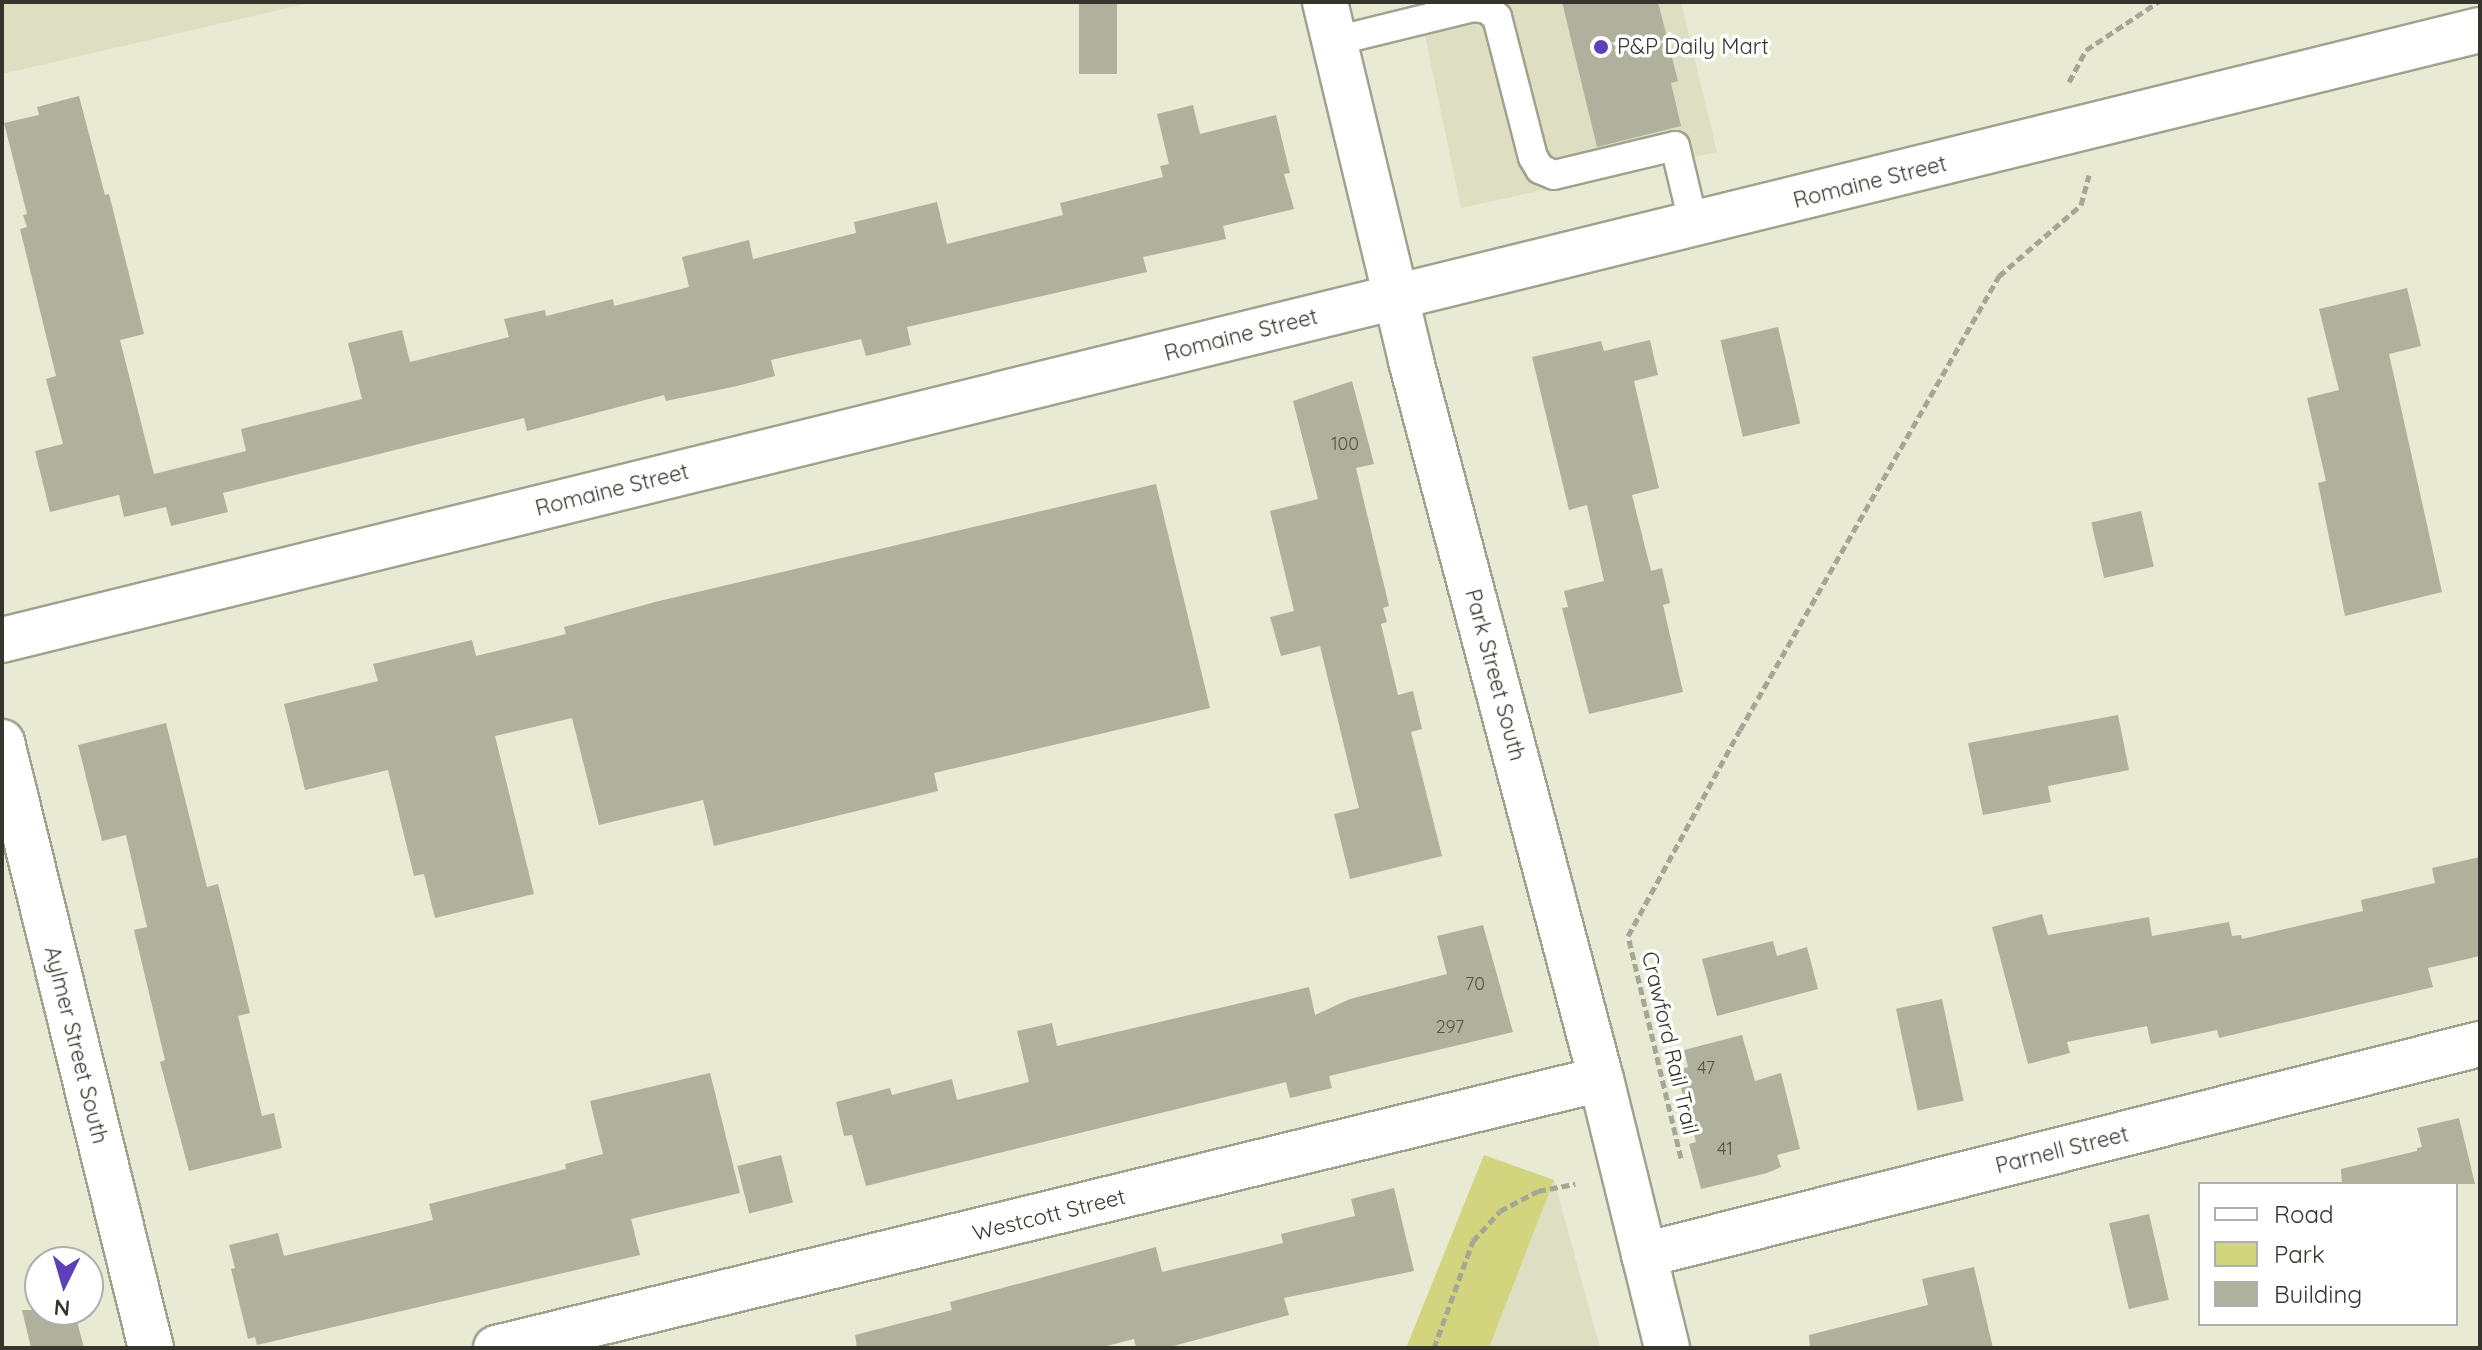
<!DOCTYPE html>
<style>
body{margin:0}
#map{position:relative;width:2482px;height:1350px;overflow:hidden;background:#e8ead4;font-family:Quicksand,sans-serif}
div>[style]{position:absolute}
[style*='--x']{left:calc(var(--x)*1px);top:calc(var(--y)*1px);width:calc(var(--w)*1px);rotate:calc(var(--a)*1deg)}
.built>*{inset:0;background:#dddec2}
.green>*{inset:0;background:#d2d57e}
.building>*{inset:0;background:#b0b19d;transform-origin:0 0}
.path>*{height:5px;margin-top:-2.5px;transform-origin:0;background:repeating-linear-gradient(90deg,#a5a796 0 8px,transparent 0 12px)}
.roads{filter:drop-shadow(2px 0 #a0a28e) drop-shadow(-2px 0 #a0a28e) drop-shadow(0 2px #a0a28e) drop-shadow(0 -2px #a0a28e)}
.service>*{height:28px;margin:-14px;padding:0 14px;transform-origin:14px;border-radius:14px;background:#fff}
.minor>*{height:44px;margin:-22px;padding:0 22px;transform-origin:22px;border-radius:22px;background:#fff}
.secondary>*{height:44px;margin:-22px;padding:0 22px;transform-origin:22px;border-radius:22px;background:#fff}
.dots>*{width:22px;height:22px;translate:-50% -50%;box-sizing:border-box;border:4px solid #fff;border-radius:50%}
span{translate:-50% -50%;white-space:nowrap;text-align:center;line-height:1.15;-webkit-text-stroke:7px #fff;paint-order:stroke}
.number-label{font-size:18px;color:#545449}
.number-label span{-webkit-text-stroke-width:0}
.poi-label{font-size:22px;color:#35352d}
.left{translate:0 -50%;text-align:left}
.street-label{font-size:22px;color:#35352d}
.frame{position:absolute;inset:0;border:4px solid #35352d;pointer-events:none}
.legend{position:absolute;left:2198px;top:1182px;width:260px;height:144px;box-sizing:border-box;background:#fff;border:2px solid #aeaeab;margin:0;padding:10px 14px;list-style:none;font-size:24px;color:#35352d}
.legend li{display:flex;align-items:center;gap:16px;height:40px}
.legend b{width:40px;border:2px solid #aeaeab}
.north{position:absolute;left:24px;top:1246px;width:80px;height:80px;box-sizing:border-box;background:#fff;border:2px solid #aeaeab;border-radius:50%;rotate:185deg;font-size:22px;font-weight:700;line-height:32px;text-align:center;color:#35352d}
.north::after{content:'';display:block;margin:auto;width:28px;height:36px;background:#5f3fb8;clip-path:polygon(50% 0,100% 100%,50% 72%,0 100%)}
</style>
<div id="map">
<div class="built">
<div style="clip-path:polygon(2px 2px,313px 2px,2px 74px)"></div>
<div style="clip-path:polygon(1418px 2px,1681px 2px,1717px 152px,1461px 208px)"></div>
<div style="clip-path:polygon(1554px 1180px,1600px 1348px,1489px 1348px)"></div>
</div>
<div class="green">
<div style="clip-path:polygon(1484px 1155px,1554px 1180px,1489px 1348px,1406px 1348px)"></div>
</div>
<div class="building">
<div style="left:1079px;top:2px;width:38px;height:72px"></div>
<div style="clip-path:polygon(1562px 2px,1658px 2px,1678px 81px,1671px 83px,1681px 126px,1597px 147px)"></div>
<div style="clip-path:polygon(79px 96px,105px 195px,109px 194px,144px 334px,120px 340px,154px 474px,246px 451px,241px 429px,362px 399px,348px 343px,402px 330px,410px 362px,509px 337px,504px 319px,545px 310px,546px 316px,613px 299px,614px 306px,689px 287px,682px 257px,749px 240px,753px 259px,856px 233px,854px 222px,937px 202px,947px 244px,1063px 215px,1060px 203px,1163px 177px,1160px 166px,1169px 164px,1157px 114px,1193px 105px,1200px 134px,1276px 115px,1290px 173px,1284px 174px,1294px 209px,1223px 226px,1226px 239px,1143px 257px,1147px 272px,907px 327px,911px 345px,866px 356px,861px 339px,771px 360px,775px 376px,737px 386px,666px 401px,664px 395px,527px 431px,524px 418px,411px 446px,223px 493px,228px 512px,171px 526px,166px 507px,124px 517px,119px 495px,50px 512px,35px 451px,63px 444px,46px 379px,56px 376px,20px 229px,27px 227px,23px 215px,27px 214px,4px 123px,39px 115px,37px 107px)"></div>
<div style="clip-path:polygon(2407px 288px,2421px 346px,2389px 354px,2442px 592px,2345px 616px,2318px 483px,2326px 481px,2307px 398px,2339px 390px,2319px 309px)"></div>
<div style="left:1778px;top:327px;width:99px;height:59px;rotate:77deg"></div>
<div style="clip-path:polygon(1650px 340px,1658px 375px,1634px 381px,1659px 488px,1632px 495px,1651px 571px,1662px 568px,1670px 603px,1663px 605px,1683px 692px,1589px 714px,1562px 608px,1568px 607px,1564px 591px,1604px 581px,1587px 505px,1569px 510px,1532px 357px,1601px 341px,1604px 351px)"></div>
<div style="clip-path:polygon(1352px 381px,1374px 464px,1356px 468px,1389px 606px,1383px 608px,1387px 622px,1381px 624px,1398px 695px,1413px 691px,1422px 729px,1411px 732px,1442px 856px,1350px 879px,1334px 814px,1359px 808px,1320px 646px,1281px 656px,1270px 617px,1294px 611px,1270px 511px,1318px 499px,1293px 401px)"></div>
<div style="clip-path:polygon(1156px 484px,1210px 708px,934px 773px,938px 791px,714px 846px,703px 800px,599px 825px,572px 718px,495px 736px,534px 894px,435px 918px,424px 874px,414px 876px,388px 770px,305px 790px,284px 704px,378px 681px,373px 664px,472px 640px,476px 656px,566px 634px,564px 627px,655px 602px)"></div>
<div style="left:2141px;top:511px;width:57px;height:51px;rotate:77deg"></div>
<div style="clip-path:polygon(2118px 715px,2129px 770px,2048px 786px,2051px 802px,1983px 815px,1968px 743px)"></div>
<div style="clip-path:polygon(166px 723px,207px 887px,218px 884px,232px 939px,250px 1013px,238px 1016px,262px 1116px,274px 1113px,282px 1148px,189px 1171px,160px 1062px,165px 1060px,134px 930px,147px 927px,126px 835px,102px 841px,78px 745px)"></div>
<div style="clip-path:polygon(2480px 857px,2480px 956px,2428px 968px,2433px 987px,2219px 1038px,2217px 1030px,2151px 1044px,2147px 1026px,2067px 1042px,2070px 1053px,2028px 1064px,1992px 927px,2042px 914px,2048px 935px,2149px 917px,2152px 936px,2229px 922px,2232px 936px,2241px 935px,2242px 939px,2363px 911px,2361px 900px,2435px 883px,2432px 868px)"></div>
<div style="clip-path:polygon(1483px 925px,1513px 1032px,1329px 1076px,1332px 1088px,1290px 1098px,1286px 1082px,866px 1186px,852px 1135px,844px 1136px,836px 1102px,890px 1088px,892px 1095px,952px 1079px,957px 1100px,1029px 1082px,1017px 1031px,1052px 1023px,1057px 1046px,1309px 987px,1315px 1015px,1350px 999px,1447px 974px,1437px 936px)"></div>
<div style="clip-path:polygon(1773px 941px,1777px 956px,1807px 947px,1818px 989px,1717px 1016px,1702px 959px)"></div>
<div style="left:1942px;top:999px;width:104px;height:47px;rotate:78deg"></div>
<div style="clip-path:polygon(1742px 1035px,1755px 1081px,1781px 1073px,1800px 1149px,1777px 1155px,1781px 1167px,1767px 1173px,1701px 1189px,1689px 1144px,1696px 1142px,1676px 1070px,1688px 1067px,1684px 1050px)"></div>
<div style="clip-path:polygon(710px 1073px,740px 1193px,631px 1219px,640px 1255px,257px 1345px,255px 1337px,248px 1339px,231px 1269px,235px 1268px,229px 1245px,278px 1233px,284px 1256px,433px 1220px,429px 1204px,566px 1169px,565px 1164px,603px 1154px,590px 1101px)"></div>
<div style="clip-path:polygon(2459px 1118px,2475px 1184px,2342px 1184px,2341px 1169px,2417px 1151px,2417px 1148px,2422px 1147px,2417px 1128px)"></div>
<div style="left:781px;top:1155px;width:49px;height:45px;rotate:76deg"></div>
<div style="clip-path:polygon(1394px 1188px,1414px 1271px,1284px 1298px,1289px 1315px,1166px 1348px,1136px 1348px,1134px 1339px,1099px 1348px,857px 1348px,855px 1335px,952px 1310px,950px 1302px,1156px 1247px,1162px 1272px,1283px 1243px,1281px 1234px,1355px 1216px,1351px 1199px)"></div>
<div style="left:2149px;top:1214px;width:88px;height:41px;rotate:77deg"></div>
<div style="clip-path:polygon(1974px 1267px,1993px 1348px,1810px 1348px,1809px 1335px,1928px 1305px,1922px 1279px)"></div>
<div style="clip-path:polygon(22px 1310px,74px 1310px,84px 1348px,31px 1348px)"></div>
</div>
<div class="path">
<div style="--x:2069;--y:82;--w:36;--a:-62"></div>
<div style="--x:2086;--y:50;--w:87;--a:-33.7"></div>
<div style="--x:1681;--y:1158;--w:228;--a:-103.4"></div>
<div style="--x:1628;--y:936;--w:234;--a:-61.5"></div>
<div style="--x:1740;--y:730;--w:523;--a:-60.3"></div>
<div style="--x:1999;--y:276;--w:108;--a:-40.9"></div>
<div style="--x:2081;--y:205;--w:31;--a:-75"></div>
<div style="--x:1434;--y:1348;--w:114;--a:-70"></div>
<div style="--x:1473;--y:1241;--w:40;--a:-48"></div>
<div style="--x:1500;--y:1211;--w:43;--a:-27.8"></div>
<div style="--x:1538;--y:1191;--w:38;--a:-11"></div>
</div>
<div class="roads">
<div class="service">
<div style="--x:1335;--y:41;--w:142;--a:-13.8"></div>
<div style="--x:1473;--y:7;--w:14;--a:8"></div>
<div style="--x:1487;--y:9;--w:13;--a:39"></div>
<div style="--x:1497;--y:17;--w:145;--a:75.6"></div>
<div style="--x:1533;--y:157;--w:14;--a:60"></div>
<div style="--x:1540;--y:169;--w:15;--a:23"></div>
<div style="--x:1554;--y:175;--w:124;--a:-13.5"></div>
<div style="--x:1675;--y:146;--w:82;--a:76.6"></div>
</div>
<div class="minor">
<div style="--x:2;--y:640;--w:2552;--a:-13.83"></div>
<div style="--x:2;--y:742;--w:624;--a:76.19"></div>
<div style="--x:1644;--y:1255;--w:862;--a:-14.17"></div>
<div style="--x:496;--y:1348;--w:1137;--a:-13.68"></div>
</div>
<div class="secondary">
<div style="--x:1325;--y:2;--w:369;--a:76.5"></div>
<div style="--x:1411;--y:361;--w:743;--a:75.18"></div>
<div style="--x:1601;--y:1079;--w:277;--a:76.2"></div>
</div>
</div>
<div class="dots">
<div style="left:1601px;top:47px;background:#5f3fb8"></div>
</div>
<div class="number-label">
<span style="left:1345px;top:444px">100</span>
<span style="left:1475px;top:984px">70</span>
<span style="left:1450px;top:1027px">297</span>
<span style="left:1706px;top:1068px">47</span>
<span style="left:1725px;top:1149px">41</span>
</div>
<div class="poi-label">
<span class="left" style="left:1617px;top:47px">P&amp;P Daily Mart</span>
</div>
<div class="street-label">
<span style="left:1870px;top:182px;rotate:-14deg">Romaine Street</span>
<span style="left:1241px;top:335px;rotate:-14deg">Romaine Street</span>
<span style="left:612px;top:490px;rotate:-14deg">Romaine Street</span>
<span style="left:1495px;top:675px;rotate:75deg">Park Street South</span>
<span style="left:1670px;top:1043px;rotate:77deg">Crawford Rail Trail</span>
<span style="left:76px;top:1045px;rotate:76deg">Aylmer Street South</span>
<span style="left:2062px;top:1150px;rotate:-14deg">Parnell Street</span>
<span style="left:1049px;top:1215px;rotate:-14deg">Westcott Street</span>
</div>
<div class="frame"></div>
<ul class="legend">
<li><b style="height:10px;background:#fff"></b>Road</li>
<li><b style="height:22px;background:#d2d57e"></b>Park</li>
<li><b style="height:22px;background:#b0b19d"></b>Building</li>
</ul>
<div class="north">N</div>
</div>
